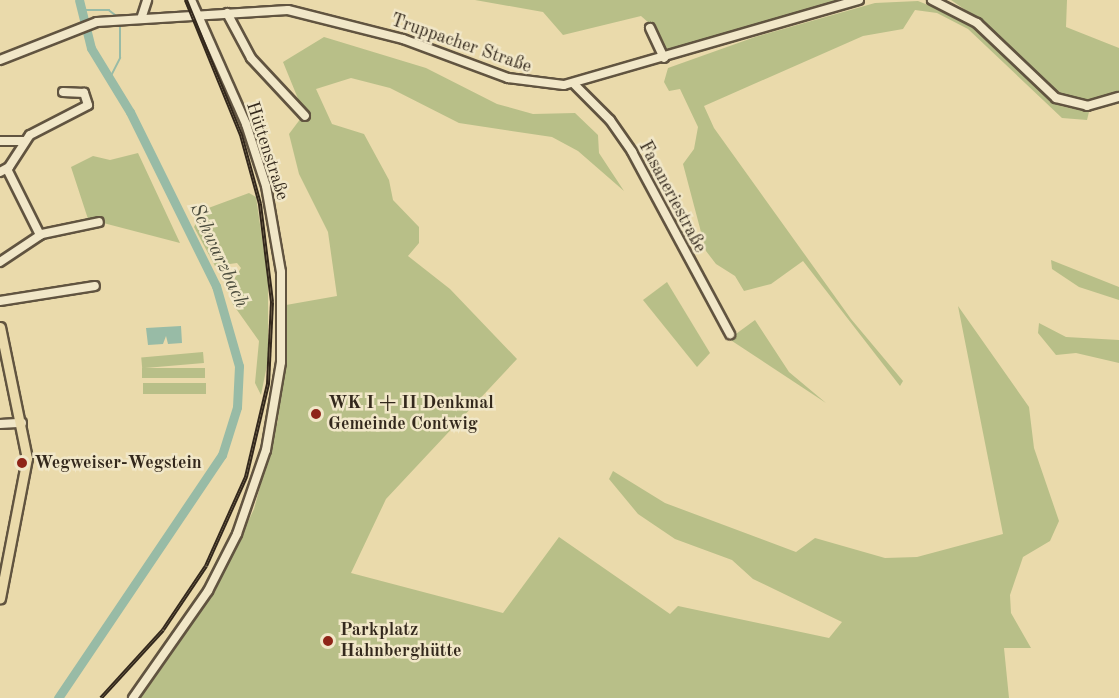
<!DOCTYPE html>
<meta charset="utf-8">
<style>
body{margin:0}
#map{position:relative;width:1119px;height:698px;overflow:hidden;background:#eadaab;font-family:"Old Standard TT",serif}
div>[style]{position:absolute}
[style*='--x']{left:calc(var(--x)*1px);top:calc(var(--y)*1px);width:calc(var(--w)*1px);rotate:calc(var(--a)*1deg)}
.green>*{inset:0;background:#b8bf88;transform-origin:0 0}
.water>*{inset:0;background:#98bba6}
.stream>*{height:1.5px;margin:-0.75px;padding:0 0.75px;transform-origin:0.75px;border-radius:0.75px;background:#98bba6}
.river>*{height:9px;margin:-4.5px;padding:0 4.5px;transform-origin:4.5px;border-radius:4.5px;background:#98bba6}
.roads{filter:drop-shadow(2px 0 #615440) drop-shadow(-2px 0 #615440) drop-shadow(0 2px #615440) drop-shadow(0 -2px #615440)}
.minor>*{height:8px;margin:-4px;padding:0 4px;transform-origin:4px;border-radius:4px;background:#f1e7c8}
.major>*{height:9px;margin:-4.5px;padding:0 4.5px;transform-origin:4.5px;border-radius:4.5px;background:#eadaab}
.rail>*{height:4px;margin-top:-2px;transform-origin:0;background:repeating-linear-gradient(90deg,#f1e7c8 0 4.5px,#33281c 0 9px);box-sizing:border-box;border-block:2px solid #33281c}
.dots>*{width:16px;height:16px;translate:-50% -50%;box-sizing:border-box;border:3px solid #f1e7c8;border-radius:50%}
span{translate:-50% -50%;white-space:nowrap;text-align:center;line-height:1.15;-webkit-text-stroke:5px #f1e7c8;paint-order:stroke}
.street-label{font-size:18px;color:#33281c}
.poi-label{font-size:18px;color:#33281c;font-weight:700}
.left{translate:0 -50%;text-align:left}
.water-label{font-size:20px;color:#4c4d3e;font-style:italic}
</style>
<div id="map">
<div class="green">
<div style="clip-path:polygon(475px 0,841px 0,666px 53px,657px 30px,641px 16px,563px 35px,543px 12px)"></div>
<div style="clip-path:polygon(951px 0,1067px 0,1066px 27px,1119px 48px,1119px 92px,1081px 103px,1058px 95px,983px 22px)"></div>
<div style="clip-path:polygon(918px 1px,963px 19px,1037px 88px,1061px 106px,1089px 112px,1087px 120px,1062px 118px,968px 29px,937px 13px,915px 10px,903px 29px,863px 36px,704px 106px,714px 128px,851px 319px,903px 381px,900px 386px,803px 261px,771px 284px,744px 291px,735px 276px,716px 264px,706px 251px,683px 164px,694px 149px,698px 127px,680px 89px,669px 91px,664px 82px,668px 68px,755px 37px,875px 3px)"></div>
<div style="clip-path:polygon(324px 37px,426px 68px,497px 104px,533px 114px,575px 113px,598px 135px,599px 153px,624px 191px,578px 151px,552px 137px,459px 123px,390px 88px,351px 78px,316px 89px,332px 124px,364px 134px,389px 180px,393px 200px,419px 227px,419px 243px,408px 256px,450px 289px,517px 359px,386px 499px,351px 573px,503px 613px,559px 537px,670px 614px,678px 606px,829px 638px,842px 622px,753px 579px,732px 560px,675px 539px,638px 514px,609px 479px,613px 471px,665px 503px,796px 552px,815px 538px,885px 558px,917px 557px,1003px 534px,958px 306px,1029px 407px,1034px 448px,1059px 521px,1050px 541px,1023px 557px,1010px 595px,1011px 613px,1031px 648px,1004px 648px,1009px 698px,141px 698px,214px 593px,254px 509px,278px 420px,286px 305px,337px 296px,328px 232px,299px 174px,289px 134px,301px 118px,301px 106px,283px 62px)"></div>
<div style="clip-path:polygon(138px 153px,180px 243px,88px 219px,71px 167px,93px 156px,110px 160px)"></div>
<div style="clip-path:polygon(249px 193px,256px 197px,268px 279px,268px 360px,261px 395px,255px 383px,259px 341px,232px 303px,230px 286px,241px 268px,237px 263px,215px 266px,194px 227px,203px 210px)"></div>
<div style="clip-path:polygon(1051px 260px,1119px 287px,1119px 300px,1079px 287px,1052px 269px)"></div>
<div style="clip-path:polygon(667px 282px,710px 353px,697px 367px,643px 300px)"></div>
<div style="clip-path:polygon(755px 320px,789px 372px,826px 403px,729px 339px)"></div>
<div style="clip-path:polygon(1039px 323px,1066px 337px,1119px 340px,1119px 363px,1076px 353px,1056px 355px,1038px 333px)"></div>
<div style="left:203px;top:352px;width:11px;height:62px;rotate:85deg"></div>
<div style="left:205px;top:368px;width:10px;height:63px;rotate:90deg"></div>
<div style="left:206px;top:383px;width:11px;height:63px;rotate:90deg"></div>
</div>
<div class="water">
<div style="clip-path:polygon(181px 326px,182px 343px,168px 344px,166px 336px,163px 344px,148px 345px,146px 328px)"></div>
</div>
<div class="stream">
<div style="--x:83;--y:10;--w:26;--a:0"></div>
<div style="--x:109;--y:10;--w:11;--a:38"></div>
<div style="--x:111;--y:76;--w:20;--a:-63"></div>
<div style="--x:120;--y:58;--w:33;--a:-90"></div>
</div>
<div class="river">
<div style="--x:58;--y:698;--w:293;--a:-56"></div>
<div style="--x:222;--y:455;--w:50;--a:-72.6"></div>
<div style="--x:237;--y:407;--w:41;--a:-87.2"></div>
<div style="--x:239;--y:366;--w:83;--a:-106"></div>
<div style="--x:216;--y:286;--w:194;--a:-116.3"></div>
<div style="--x:130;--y:112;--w:75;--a:-121.4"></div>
<div style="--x:91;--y:48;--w:49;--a:-104"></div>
</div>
<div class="roads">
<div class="minor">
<div style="--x:932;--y:0;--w:51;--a:27.1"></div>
<div style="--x:977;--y:23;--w:109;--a:43.5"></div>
<div style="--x:1056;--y:98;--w:32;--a:14"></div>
<div style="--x:1087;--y:106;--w:33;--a:-16"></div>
<div style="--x:227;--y:13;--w:51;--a:61.9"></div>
<div style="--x:251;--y:58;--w:79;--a:47"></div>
<div style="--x:141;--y:19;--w:20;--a:-72"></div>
<div style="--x:650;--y:28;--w:33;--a:65"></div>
<div style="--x:0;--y:60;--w:104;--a:-21.4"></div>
<div style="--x:97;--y:22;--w:191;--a:-3.6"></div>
<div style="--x:288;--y:10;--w:119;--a:14.2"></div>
<div style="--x:403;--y:39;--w:112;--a:20.4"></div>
<div style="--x:508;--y:78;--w:56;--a:7.1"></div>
<div style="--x:564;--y:85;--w:307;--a:-16.1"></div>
<div style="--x:574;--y:84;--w:51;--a:45"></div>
<div style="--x:610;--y:120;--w:39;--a:55"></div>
<div style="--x:632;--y:152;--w:207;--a:61.7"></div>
<div style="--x:0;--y:141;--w:24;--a:0"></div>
<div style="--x:7;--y:169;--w:74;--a:63.4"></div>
<div style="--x:0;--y:172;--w:10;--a:-29"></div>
<div style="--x:9;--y:167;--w:38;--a:-57"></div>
<div style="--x:30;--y:135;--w:65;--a:-27.3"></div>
<div style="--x:88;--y:105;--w:13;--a:-108"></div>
<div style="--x:84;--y:93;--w:21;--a:-177"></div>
<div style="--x:0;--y:262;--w:50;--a:-33.7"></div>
<div style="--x:42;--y:234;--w:58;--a:-11.9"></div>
<div style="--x:0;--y:301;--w:96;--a:-9"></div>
<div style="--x:0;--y:424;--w:22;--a:-3"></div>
<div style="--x:133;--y:698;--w:131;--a:-55"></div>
<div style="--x:208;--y:591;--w:64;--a:-63"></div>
<div style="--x:237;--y:534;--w:89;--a:-71"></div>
<div style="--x:266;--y:450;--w:89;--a:-80.3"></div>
<div style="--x:281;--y:362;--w:90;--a:-90"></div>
<div style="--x:281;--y:272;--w:87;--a:-99.9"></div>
<div style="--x:266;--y:186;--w:65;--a:-107.9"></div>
<div style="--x:246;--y:124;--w:136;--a:-113.9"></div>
</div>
<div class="major">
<div style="--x:0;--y:327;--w:134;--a:78.4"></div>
<div style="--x:27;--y:458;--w:143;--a:100.9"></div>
</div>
</div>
<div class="rail">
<div style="--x:101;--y:698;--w:92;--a:-47.6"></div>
<div style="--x:163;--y:630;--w:77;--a:-56.1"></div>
<div style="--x:206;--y:566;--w:98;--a:-65.8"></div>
<div style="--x:246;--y:477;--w:96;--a:-76.7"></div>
<div style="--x:268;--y:384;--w:82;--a:-87.2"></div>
<div style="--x:272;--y:302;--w:99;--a:-97"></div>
<div style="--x:260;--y:204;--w:72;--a:-105.4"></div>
<div style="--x:241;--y:135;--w:146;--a:-112.2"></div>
</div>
<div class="dots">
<div style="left:316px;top:414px;background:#8f2418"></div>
<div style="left:22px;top:463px;background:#8f2418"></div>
<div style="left:328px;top:641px;background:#8f2418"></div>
</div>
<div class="street-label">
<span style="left:461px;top:44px;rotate:19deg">Truppacher Straße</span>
<span style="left:267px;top:151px;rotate:72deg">Hüttenstraße</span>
<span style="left:672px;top:197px;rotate:62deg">Fasaneriestraße</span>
</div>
<div class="poi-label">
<span class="left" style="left:328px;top:414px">WK I + II Denkmal<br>Gemeinde Contwig</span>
<span class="left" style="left:34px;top:463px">Wegweiser-Wegstein</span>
<span class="left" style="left:340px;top:641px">Parkplatz<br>Hahnberghütte</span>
</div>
<div class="water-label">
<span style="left:218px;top:256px;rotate:65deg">Schwarzbach</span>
</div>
</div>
